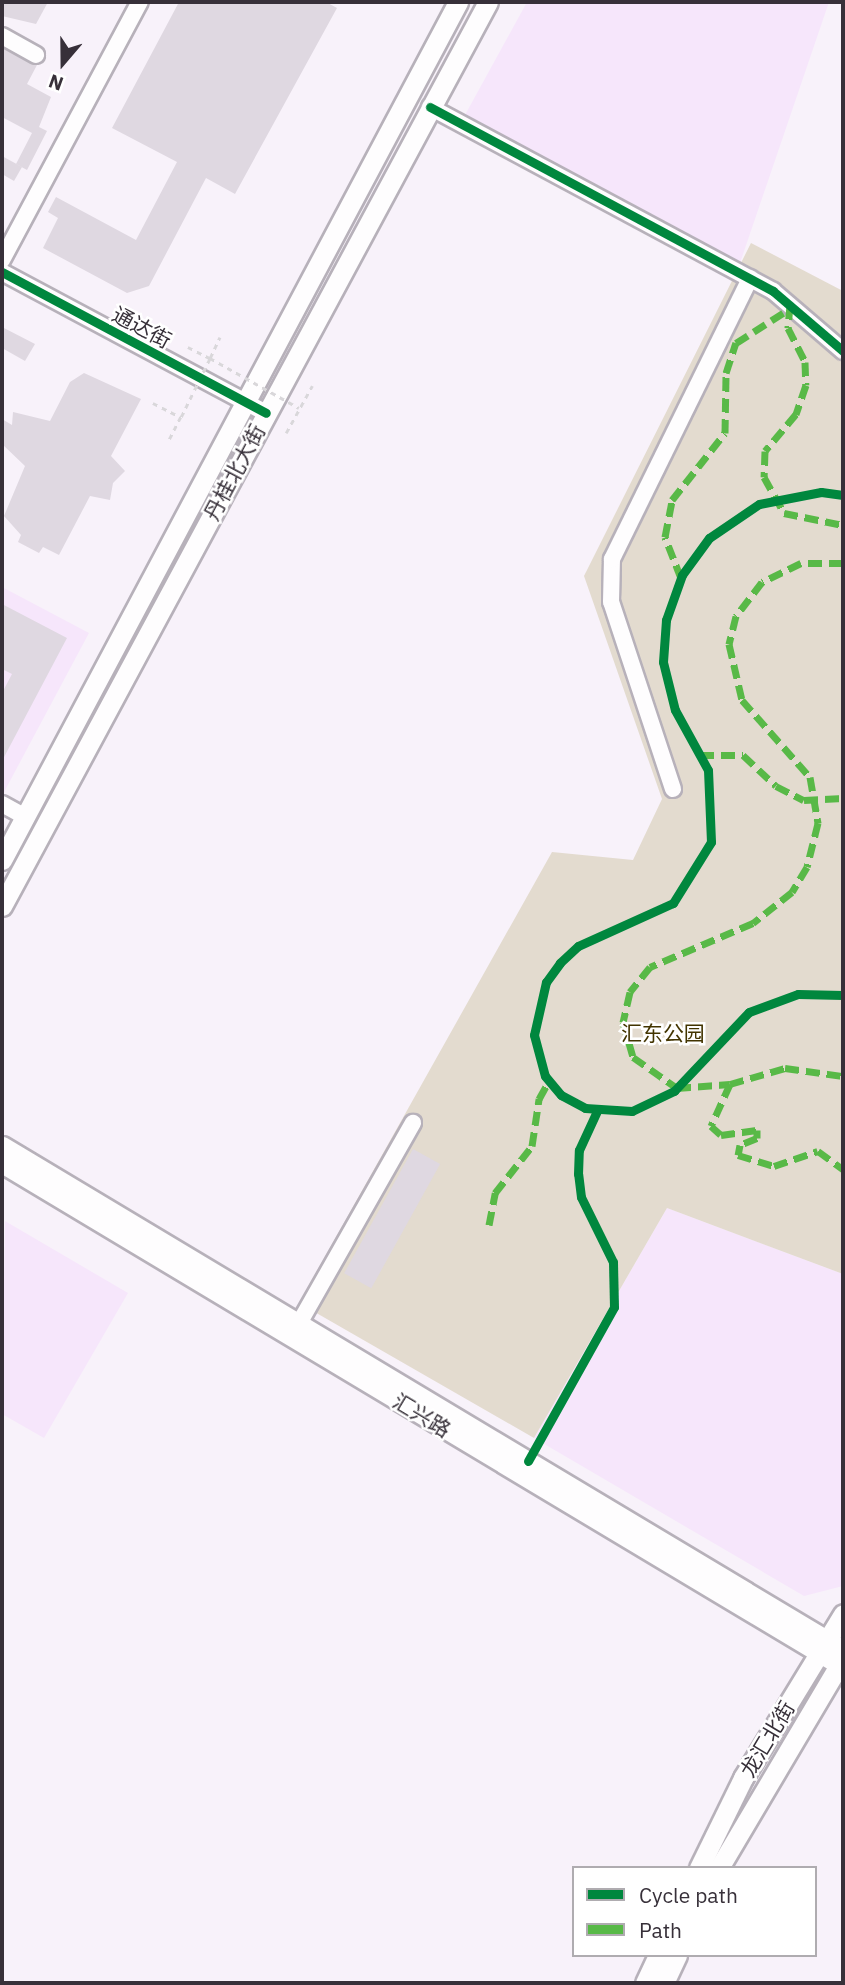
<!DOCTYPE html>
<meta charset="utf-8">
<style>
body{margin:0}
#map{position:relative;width:845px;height:1985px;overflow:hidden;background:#f8f2fa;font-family:"IBM Plex Sans","Noto Sans SC",sans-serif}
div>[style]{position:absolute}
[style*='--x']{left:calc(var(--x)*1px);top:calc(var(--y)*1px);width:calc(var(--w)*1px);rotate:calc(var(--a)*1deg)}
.built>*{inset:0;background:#f6e6fb}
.green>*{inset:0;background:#e3dbcf}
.building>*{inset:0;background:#dfd8e1;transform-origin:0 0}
.path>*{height:2.5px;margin-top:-1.25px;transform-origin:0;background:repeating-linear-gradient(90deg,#d9d7da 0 5px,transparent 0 10px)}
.roads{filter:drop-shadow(2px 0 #b7b1ba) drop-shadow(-2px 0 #b7b1ba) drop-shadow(0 2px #b7b1ba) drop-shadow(0 -2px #b7b1ba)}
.minor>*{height:16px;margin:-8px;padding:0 8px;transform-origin:8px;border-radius:8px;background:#fefdfe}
.major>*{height:19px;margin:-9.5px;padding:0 9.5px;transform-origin:9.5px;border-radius:9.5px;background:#fefdfe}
.path-bridge>*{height:2.5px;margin-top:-1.25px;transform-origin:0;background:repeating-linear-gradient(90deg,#d9d7da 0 5px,transparent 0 10px)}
.quiet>*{height:7px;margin-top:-3.5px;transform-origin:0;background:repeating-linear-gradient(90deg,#58b947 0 14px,transparent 0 21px)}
.cycleway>*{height:9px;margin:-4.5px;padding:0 4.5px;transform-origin:4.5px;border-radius:4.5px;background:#00873e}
span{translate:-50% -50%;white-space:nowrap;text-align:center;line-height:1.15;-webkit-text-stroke:5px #fff;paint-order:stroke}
.street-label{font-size:21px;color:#373039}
.park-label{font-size:21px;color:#423400}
.frame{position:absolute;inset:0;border:4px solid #373039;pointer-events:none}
.legend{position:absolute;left:572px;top:1866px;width:245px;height:91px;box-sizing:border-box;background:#fff;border:2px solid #afacb0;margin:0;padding:9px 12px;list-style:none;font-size:21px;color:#373039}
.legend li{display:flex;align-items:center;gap:14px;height:35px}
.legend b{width:35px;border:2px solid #afacb0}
.north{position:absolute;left:28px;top:28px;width:70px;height:70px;-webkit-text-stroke:5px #fff;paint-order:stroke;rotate:200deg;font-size:19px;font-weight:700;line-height:28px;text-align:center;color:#373039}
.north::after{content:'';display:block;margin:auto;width:24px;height:32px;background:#373039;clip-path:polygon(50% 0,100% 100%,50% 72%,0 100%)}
</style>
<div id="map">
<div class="built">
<div style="clip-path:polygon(527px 2px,829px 2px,740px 263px,465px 115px)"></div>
<div style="clip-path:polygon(2px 587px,89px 633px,3px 794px,2px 793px)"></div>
<div style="clip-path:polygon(667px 1208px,843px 1274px,843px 1586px,804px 1596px,534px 1438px)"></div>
<div style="clip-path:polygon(5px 1221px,128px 1293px,44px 1438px,2px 1414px)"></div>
</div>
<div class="green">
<div style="clip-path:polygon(751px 243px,843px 291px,843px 1274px,667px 1208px,534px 1438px,299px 1303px,552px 852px,633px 860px,662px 799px,584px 576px)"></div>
</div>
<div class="building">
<div style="clip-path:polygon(2px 2px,48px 2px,36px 24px,2px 16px)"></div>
<div style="clip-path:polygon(179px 2px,326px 2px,337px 8px,235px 194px,206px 178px,149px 286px,127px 293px,43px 248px,58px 218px,48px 212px,56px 197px,136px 240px,177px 162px,112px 128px)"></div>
<div style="clip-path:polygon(2px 48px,37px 65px,27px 84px,51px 97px,39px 127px,47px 131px,27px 170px,16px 164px,32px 133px,2px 117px)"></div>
<div style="clip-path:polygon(2px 156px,22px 167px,14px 181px,2px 174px)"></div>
<div style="clip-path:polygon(2px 327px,35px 344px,25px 361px,2px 348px)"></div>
<div style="clip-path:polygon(84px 373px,141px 399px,111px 456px,125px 471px,113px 483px,110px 500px,90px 496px,59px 555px,43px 547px,39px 553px,18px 542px,21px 535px,4px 516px,25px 466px,2px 444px,2px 419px,12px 425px,13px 412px,50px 421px,70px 382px)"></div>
<div style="clip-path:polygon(2px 604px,67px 638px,2px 761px,2px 693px,12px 674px,2px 669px)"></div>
<div style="left:413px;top:1149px;width:31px;height:142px;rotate:29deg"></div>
</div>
<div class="path">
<div style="--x:188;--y:347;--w:25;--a:27"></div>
<div style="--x:210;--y:358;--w:23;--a:-65"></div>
<div style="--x:153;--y:403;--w:31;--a:27"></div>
<div style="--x:181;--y:417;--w:25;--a:117"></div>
<div style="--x:286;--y:433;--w:54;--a:-61"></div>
</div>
<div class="roads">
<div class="minor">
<div style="--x:2;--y:36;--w:39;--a:29"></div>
<div style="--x:430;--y:107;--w:389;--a:28.2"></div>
<div style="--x:773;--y:291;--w:92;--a:40.6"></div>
<div style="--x:2;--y:260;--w:293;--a:-61.9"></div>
<div style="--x:2;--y:272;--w:299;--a:28.1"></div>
<div style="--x:673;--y:789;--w:197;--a:-108.3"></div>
<div style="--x:611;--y:602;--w:43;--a:-88.7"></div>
<div style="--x:612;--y:559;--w:313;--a:-63.8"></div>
<div style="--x:2;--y:804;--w:26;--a:29"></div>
<div style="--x:293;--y:1334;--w:243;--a:-60.4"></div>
</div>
<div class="major">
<div style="--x:2;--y:860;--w:972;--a:-62.01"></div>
<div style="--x:2;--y:906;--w:1026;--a:-61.74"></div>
<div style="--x:2;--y:1146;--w:980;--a:30.93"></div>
<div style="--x:2;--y:1163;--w:980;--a:30.93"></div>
<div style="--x:699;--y:1868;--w:100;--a:-63.9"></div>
<div style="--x:743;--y:1778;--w:192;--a:-58.6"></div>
<div style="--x:719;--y:1868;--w:244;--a:-59.4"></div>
<div style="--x:645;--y:1983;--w:31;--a:-65"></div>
<div style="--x:664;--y:1983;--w:31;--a:-65"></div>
</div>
</div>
<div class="path-bridge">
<div style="--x:181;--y:417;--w:66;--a:-63.8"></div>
<div style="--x:210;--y:358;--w:102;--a:29.3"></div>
</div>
<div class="quiet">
<div style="--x:790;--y:305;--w:23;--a:95"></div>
<div style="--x:788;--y:328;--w:38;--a:63"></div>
<div style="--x:805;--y:362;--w:23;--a:88"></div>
<div style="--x:806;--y:385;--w:31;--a:109"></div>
<div style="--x:796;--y:414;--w:48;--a:130"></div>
<div style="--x:765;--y:451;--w:26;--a:92"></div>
<div style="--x:764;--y:477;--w:41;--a:60.9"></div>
<div style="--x:784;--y:513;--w:60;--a:11.5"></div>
<div style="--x:843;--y:563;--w:42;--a:180"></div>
<div style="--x:801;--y:563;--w:43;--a:154"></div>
<div style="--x:762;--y:582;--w:43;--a:127.4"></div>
<div style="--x:736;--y:616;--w:29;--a:104"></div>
<div style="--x:729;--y:644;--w:57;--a:76.9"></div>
<div style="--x:742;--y:700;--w:103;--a:48.6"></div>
<div style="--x:810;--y:777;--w:47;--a:80.1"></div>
<div style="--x:818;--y:823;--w:45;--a:104"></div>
<div style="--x:807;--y:867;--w:29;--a:121"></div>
<div style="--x:792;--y:892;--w:50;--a:141.5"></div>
<div style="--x:753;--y:923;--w:112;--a:156.9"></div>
<div style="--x:650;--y:967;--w:32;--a:129"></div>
<div style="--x:630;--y:992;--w:31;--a:103"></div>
<div style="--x:623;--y:1022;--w:36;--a:74"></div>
<div style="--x:633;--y:1057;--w:54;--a:35.2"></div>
<div style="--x:677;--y:1088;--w:53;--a:-4.3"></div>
<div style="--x:730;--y:1084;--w:57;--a:-16.2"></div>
<div style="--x:785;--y:1068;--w:59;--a:7.9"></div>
<div style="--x:681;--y:578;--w:44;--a:-111.3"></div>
<div style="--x:665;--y:537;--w:38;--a:-79"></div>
<div style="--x:672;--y:500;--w:85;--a:-51.7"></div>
<div style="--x:725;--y:433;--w:60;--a:-89"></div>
<div style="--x:726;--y:373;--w:32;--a:-72"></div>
<div style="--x:736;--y:343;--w:59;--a:-32.6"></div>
<div style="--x:700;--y:755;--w:43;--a:0"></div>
<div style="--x:743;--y:755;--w:45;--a:43.2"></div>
<div style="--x:776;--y:786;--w:31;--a:27"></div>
<div style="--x:804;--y:800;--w:39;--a:-3"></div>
<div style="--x:730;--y:1084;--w:46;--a:114.3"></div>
<div style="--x:711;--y:1126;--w:13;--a:42"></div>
<div style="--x:721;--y:1135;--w:36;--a:-8"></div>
<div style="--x:757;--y:1130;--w:8;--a:90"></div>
<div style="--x:757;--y:1138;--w:18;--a:158"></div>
<div style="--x:740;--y:1145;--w:10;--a:101"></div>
<div style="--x:738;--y:1155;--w:38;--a:17"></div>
<div style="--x:774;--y:1166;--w:46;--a:-18.8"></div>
<div style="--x:818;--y:1151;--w:31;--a:36"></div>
<div style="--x:489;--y:1225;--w:33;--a:-79"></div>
<div style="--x:495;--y:1193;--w:60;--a:-51.8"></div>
<div style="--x:532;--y:1146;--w:48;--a:-81.5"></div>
<div style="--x:539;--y:1099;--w:21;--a:-61"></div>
</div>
<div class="cycleway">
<div style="--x:430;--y:107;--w:389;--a:28.2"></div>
<div style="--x:773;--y:291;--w:92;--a:40.6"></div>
<div style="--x:2;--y:272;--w:299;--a:28.1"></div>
<div style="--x:843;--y:495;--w:22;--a:-172"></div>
<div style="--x:821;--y:492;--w:63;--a:169"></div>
<div style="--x:759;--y:504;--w:60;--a:145.8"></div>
<div style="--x:709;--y:538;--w:46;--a:126.1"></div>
<div style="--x:682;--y:575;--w:48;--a:109.6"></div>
<div style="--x:666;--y:620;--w:42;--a:94.1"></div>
<div style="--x:663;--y:662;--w:49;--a:76"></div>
<div style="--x:675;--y:710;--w:68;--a:61.2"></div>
<div style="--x:708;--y:770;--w:72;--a:87.6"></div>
<div style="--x:711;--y:842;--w:72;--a:121.9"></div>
<div style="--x:673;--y:903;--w:104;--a:155.6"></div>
<div style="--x:578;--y:946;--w:25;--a:137"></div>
<div style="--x:560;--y:963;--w:24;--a:126"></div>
<div style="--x:546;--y:982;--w:54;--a:102.8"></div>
<div style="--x:534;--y:1035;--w:42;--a:75"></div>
<div style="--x:545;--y:1076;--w:25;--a:50"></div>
<div style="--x:561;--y:1095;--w:27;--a:28"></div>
<div style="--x:585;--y:1108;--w:47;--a:3.7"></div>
<div style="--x:632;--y:1111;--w:47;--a:-25.5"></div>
<div style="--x:674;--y:1091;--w:109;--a:-46.5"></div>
<div style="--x:749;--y:1012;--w:52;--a:-20.2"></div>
<div style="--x:798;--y:994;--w:45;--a:1.3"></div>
<div style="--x:528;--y:1461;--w:176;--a:-60.8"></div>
<div style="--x:614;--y:1307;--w:45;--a:-91.3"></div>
<div style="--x:613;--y:1262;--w:72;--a:-116.2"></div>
<div style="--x:581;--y:1197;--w:23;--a:-97"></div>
<div style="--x:578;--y:1174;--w:24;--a:-88"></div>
<div style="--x:579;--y:1150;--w:43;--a:-65.2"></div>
</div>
<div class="street-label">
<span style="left:142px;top:327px;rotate:28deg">通达街</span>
<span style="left:234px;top:472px;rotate:-62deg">丹桂北大街</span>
<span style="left:422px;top:1415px;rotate:31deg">汇兴路</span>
<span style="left:767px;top:1739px;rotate:-59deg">龙汇北街</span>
</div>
<div class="park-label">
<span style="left:663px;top:1033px">汇东公园</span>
</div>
<div class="frame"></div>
<ul class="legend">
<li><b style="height:9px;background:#00873e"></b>Cycle path</li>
<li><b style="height:9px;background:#58b947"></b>Path</li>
</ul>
<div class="north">N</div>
</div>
